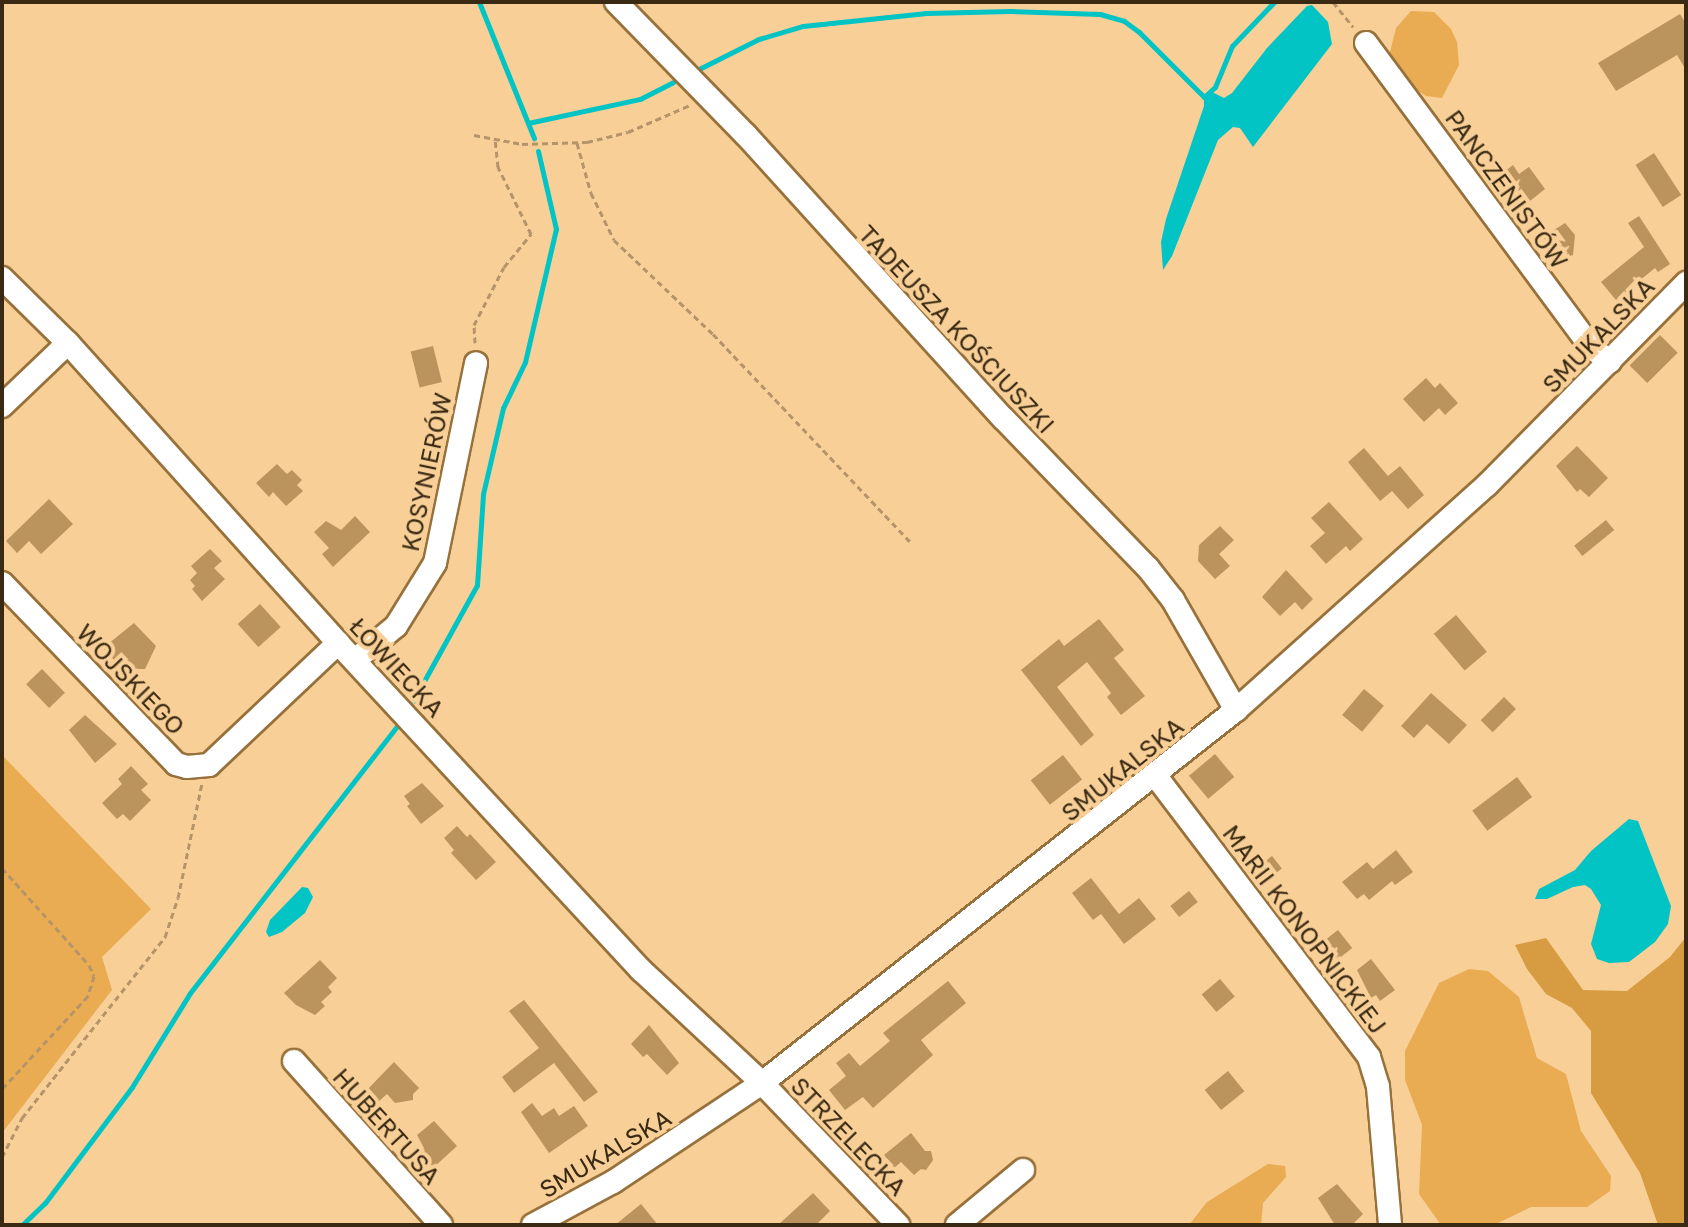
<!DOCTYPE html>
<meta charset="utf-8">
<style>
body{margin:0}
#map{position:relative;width:1688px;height:1227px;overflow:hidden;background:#f8cf97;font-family:"Golos Text",sans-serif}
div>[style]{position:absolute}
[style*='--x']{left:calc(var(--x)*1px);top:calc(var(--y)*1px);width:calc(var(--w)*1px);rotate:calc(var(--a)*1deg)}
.green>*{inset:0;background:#e9ac53}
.forest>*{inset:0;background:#d79c41}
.water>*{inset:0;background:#02c4c4}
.stream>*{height:5px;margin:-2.5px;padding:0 2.5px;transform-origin:2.5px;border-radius:2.5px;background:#02c4c4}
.building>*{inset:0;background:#ba935d;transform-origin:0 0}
.path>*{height:3px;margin-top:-1.5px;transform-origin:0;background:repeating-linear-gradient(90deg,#b59469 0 6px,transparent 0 10px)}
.roads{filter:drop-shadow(2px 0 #97713b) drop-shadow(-2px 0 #97713b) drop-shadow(0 2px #97713b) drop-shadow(0 -2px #97713b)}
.minor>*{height:22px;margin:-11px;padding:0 11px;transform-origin:11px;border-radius:11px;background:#fff}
span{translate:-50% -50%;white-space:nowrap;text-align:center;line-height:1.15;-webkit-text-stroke:8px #f8cf97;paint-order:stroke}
.street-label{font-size:24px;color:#3a2a14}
.frame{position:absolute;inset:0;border:4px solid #3a2a14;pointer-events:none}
</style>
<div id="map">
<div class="green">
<div style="clip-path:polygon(1411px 11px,1434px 12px,1451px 29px,1457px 42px,1459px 65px,1442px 98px,1426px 96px,1411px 86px,1391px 65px,1390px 52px,1396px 28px)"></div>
<div style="clip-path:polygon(2px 755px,151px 909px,102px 957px,112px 990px,2px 1133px)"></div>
<div style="clip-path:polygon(1469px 969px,1488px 971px,1519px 997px,1537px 1058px,1566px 1074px,1581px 1131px,1611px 1176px,1610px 1191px,1587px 1207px,1531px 1207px,1494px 1225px,1441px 1225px,1419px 1194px,1422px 1125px,1405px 1080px,1405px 1051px,1439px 983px)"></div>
<div style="clip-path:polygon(1268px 1164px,1285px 1166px,1286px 1177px,1263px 1203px,1261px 1225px,1189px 1225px,1207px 1202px)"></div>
</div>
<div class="forest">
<div style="clip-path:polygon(1686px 937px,1686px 1225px,1658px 1225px,1640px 1173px,1591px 1093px,1591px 1031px,1572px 1008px,1546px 994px,1527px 969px,1515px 945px,1546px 938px,1583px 990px,1627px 991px,1670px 957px)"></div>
</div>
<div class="water">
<div style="clip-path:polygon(1312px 5px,1328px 22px,1332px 44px,1253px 147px,1240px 128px,1233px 127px,1218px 140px,1172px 256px,1163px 270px,1161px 242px,1166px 219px,1204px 106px,1204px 95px,1210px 91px,1224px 98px,1232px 93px,1267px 48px,1307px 6px)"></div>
<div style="clip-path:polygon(1629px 819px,1638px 821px,1671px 906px,1668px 924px,1655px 942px,1629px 962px,1609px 963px,1597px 959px,1591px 944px,1601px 905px,1591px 889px,1585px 885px,1573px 887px,1547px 899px,1535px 899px,1539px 889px,1575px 870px,1591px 851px)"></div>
<div style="clip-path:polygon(302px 887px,308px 888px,313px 897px,305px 913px,282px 932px,269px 937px,266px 932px,270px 920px)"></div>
</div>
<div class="stream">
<div style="--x:479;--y:2;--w:147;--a:68"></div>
<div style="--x:697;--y:70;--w:69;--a:-26.6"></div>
<div style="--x:759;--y:39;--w:46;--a:-16.5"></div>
<div style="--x:803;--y:26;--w:124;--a:-6"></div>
<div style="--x:926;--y:13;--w:85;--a:-1.3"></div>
<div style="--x:1011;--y:11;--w:89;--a:1.9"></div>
<div style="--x:1100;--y:14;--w:25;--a:16"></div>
<div style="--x:1124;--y:21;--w:19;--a:36"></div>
<div style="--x:1139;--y:32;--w:92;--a:45"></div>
<div style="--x:1204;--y:97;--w:15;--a:-42"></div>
<div style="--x:1215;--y:87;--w:44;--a:-67.5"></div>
<div style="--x:1232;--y:46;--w:61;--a:-46.3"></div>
<div style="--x:528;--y:123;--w:115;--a:-12.1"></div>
<div style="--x:640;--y:99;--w:37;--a:-27"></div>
<div style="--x:413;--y:701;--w:132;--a:-61.1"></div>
<div style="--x:477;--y:585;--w:91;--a:-86.2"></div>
<div style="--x:483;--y:494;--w:88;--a:-76.9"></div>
<div style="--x:503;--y:408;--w:51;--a:-64.4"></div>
<div style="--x:525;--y:362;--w:137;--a:-76.9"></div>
<div style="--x:556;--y:229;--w:80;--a:-103"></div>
<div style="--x:22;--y:1225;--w:32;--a:-44"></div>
<div style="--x:45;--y:1203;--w:145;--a:-53.1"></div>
<div style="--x:132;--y:1087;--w:110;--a:-58.3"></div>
<div style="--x:190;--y:993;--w:343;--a:-52.2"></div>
</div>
<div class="building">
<div style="clip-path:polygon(1680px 14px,1686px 24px,1686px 70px,1677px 55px,1616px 91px,1598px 63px)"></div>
<div style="left:1654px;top:153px;width:50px;height:22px;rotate:57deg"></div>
<div style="clip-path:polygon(1513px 165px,1519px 174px,1529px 167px,1545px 189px,1520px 209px,1496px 178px)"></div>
<div style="clip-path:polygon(1639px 216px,1670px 264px,1658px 272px,1655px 268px,1616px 300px,1601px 282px,1644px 247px,1628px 223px)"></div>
<div style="clip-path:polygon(1565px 223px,1575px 235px,1573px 255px,1560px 259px,1543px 237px)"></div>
<div style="left:1660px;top:335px;width:25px;height:43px;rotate:45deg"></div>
<div style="left:433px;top:346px;width:37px;height:23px;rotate:76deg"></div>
<div style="clip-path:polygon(1426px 378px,1435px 388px,1440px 383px,1458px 403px,1445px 415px,1439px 408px,1424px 422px,1403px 399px)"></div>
<div style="clip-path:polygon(1577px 446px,1608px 478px,1589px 497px,1580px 489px,1577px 492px,1556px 466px)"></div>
<div style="clip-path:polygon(1364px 448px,1388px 476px,1400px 466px,1424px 495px,1408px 509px,1392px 491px,1380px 501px,1348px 462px)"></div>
<div style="clip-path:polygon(277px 464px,287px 474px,292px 470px,302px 480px,297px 485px,303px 491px,286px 506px,273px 492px,269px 497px,256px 483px)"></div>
<div style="clip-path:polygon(49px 499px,73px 524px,41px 554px,29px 541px,17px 553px,6px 541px)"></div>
<div style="clip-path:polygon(1329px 502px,1363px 539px,1350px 551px,1346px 546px,1326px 564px,1310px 546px,1325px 533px,1311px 518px)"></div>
<div style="clip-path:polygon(355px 516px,370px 532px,333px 567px,322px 554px,329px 548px,314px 532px,326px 521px,341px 530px)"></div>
<div style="left:1606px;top:520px;width:13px;height:41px;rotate:51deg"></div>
<div style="clip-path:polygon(1220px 526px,1234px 540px,1219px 554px,1230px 566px,1215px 579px,1198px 561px,1199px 545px)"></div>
<div style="clip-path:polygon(210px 549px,222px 561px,214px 568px,225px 579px,202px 601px,192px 589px,195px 586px,190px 580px,197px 573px,191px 566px)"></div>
<div style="clip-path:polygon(1286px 570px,1313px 599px,1302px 610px,1295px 602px,1280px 616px,1262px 597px)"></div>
<div style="left:260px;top:604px;width:31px;height:30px;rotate:48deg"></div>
<div style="left:1456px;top:615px;width:48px;height:29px;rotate:50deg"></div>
<div style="clip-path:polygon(1099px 619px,1124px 650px,1114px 658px,1145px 696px,1121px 715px,1107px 697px,1111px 693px,1087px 662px,1057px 687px,1094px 735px,1081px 746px,1021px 670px,1059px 639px,1064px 646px)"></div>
<div style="clip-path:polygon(134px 623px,156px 646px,145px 669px,135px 669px,122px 655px,115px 661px,103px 648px)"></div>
<div style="left:42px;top:669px;width:33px;height:22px;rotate:46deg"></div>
<div style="left:1364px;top:689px;width:26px;height:34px;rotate:40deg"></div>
<div style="clip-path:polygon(1431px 693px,1467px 725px,1449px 744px,1427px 724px,1414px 738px,1401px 726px)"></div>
<div style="left:1504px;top:697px;width:17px;height:33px;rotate:45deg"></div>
<div style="clip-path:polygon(85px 715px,117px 744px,95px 763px,69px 730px)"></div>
<div style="left:1215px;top:754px;width:30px;height:34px;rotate:50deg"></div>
<div style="left:1063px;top:755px;width:31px;height:41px;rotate:52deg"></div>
<div style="clip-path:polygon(131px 766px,148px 784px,141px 790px,151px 800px,130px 821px,123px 814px,117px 819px,102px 803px,122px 784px,118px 779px)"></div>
<div style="left:1517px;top:777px;width:25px;height:56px;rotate:53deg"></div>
<div style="clip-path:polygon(422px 783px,444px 806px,421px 824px,407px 806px,410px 804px,404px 796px)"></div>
<div style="clip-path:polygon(457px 826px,467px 837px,470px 834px,496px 862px,476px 880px,451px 853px,454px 850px,444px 838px)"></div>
<div style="clip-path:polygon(1396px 850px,1413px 872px,1395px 885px,1392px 881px,1369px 900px,1364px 894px,1357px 899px,1342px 882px,1367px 862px,1373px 869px)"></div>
<div style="left:1272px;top:856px;width:16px;height:24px;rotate:52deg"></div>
<div style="clip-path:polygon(1091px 878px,1119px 914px,1139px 898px,1156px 919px,1124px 944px,1101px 914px,1093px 920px,1072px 893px)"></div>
<div style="left:1189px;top:891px;width:14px;height:24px;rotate:51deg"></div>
<div style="left:1338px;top:930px;width:23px;height:24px;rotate:52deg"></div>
<div style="clip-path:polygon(1371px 959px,1395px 990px,1380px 1001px,1376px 995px,1371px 998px,1357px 970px)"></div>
<div style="clip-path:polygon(320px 960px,337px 978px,328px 987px,332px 992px,321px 1002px,325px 1006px,315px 1015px,296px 1005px,284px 993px)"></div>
<div style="left:1220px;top:979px;width:23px;height:24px;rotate:50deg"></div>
<div style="clip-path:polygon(948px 981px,966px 1003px,921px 1040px,933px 1055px,873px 1108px,863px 1097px,845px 1110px,829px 1090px,846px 1076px,836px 1063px,849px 1053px,860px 1066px,890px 1041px,883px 1033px)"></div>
<div style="clip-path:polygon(524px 1000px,598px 1092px,584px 1102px,554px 1063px,514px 1093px,502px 1077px,539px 1048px,509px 1011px)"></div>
<div style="clip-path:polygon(649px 1025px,679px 1063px,667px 1075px,647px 1054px,643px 1057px,631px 1044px)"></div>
<div style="clip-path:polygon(394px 1062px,419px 1088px,413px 1094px,413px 1100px,395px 1103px,387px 1094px,377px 1103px,366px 1091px)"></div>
<div style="left:1228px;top:1071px;width:26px;height:30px;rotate:51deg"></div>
<div style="clip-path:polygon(532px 1103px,542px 1116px,554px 1108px,559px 1116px,574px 1106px,588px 1126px,549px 1153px,521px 1112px)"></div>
<div style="clip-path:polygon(434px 1121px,457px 1146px,433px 1168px,419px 1153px,424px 1148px,417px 1135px)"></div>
<div style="clip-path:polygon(911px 1133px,925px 1151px,931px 1151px,933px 1160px,926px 1170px,921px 1169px,914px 1175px,901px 1162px,894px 1168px,884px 1155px)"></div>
<div style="clip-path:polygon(1337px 1184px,1363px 1214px,1352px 1225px,1335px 1225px,1318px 1198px)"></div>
<div style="clip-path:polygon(813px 1193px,830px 1211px,816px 1225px,778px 1225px)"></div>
<div style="clip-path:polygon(641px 1204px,658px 1225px,615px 1225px)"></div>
</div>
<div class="path">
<div style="--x:1333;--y:2;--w:32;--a:51"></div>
<div style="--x:474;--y:135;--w:49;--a:10.6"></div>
<div style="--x:522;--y:144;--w:65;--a:-1.8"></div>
<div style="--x:587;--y:142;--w:42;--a:-13.7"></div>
<div style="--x:628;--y:132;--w:68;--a:-23.5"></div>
<div style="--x:577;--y:143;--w:52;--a:74.4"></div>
<div style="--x:591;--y:193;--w:52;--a:63.9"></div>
<div style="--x:614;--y:240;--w:137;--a:43.5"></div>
<div style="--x:713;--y:334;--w:289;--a:46.5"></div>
<div style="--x:475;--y:343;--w:18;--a:-93"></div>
<div style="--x:474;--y:325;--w:65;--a:-62.7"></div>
<div style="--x:504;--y:267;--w:43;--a:-50.7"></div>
<div style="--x:531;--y:234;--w:75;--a:-116.2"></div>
<div style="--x:498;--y:167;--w:28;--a:-96"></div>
<div style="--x:2;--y:868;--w:130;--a:48.1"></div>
<div style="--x:89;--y:965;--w:12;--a:66"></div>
<div style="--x:94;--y:976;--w:21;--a:107"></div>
<div style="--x:88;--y:996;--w:127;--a:132.8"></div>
<div style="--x:2;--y:1157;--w:44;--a:-62.9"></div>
<div style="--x:22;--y:1118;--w:231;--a:-51.7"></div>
<div style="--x:165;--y:937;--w:41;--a:-71.6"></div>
<div style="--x:178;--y:898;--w:117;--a:-78.2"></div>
</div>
<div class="roads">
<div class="minor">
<div style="--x:616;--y:2;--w:186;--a:45.7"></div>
<div style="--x:746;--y:135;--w:382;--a:47.8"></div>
<div style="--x:1003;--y:418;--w:209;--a:46"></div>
<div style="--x:1148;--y:568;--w:41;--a:52"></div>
<div style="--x:1173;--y:600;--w:127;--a:60.2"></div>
<div style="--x:1366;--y:43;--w:378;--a:53.5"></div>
<div style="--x:1591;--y:347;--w:24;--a:38"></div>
<div style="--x:2;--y:278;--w:93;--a:44.6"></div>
<div style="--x:68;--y:343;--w:404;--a:48"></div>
<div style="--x:338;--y:643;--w:446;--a:47.2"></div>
<div style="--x:641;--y:970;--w:166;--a:43"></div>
<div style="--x:762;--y:1083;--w:197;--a:46.2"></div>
<div style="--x:2;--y:406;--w:91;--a:-43.7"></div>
<div style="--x:2;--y:583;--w:251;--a:46.1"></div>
<div style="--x:176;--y:764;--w:11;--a:15"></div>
<div style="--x:187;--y:767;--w:22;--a:-5"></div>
<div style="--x:209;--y:765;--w:178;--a:-43.4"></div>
<div style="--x:355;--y:660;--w:53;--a:-39.7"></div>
<div style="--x:396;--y:626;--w:74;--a:-58.2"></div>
<div style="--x:435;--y:563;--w:204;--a:-78.4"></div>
<div style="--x:1155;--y:775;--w:354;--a:52.8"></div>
<div style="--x:1369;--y:1057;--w:31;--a:73"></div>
<div style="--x:1378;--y:1087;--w:139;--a:85"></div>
<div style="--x:294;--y:1061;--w:220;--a:48.1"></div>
<div style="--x:533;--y:1225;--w:91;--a:-28.3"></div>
<div style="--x:613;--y:1182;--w:179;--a:-33.6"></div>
<div style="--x:762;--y:1083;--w:603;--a:-38.2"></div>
<div style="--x:1236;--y:710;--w:337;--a:-41.9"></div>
<div style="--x:1487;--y:485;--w:284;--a:-45.4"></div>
<div style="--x:957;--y:1225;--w:86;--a:-39.8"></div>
</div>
</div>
<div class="street-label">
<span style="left:1507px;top:189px;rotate:54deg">PANCZENISTÓW</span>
<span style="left:957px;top:329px;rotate:47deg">TADEUSZA KOŚCIUSZKI</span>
<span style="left:1598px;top:335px;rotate:-46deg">SMUKALSKA</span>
<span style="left:426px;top:472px;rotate:-78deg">KOSYNIERÓW</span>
<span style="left:397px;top:667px;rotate:47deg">ŁOWIECKA</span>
<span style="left:131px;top:679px;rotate:46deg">WOJSKIEGO</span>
<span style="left:1122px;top:769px;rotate:-39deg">SMUKALSKA</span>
<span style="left:1305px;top:929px;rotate:53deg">MARII KONOPNICKIEJ</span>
<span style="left:387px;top:1126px;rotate:48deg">HUBERTUSA</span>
<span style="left:849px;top:1136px;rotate:46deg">STRZELECKA</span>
<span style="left:605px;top:1153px;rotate:-31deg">SMUKALSKA</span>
</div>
<div class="frame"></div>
</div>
